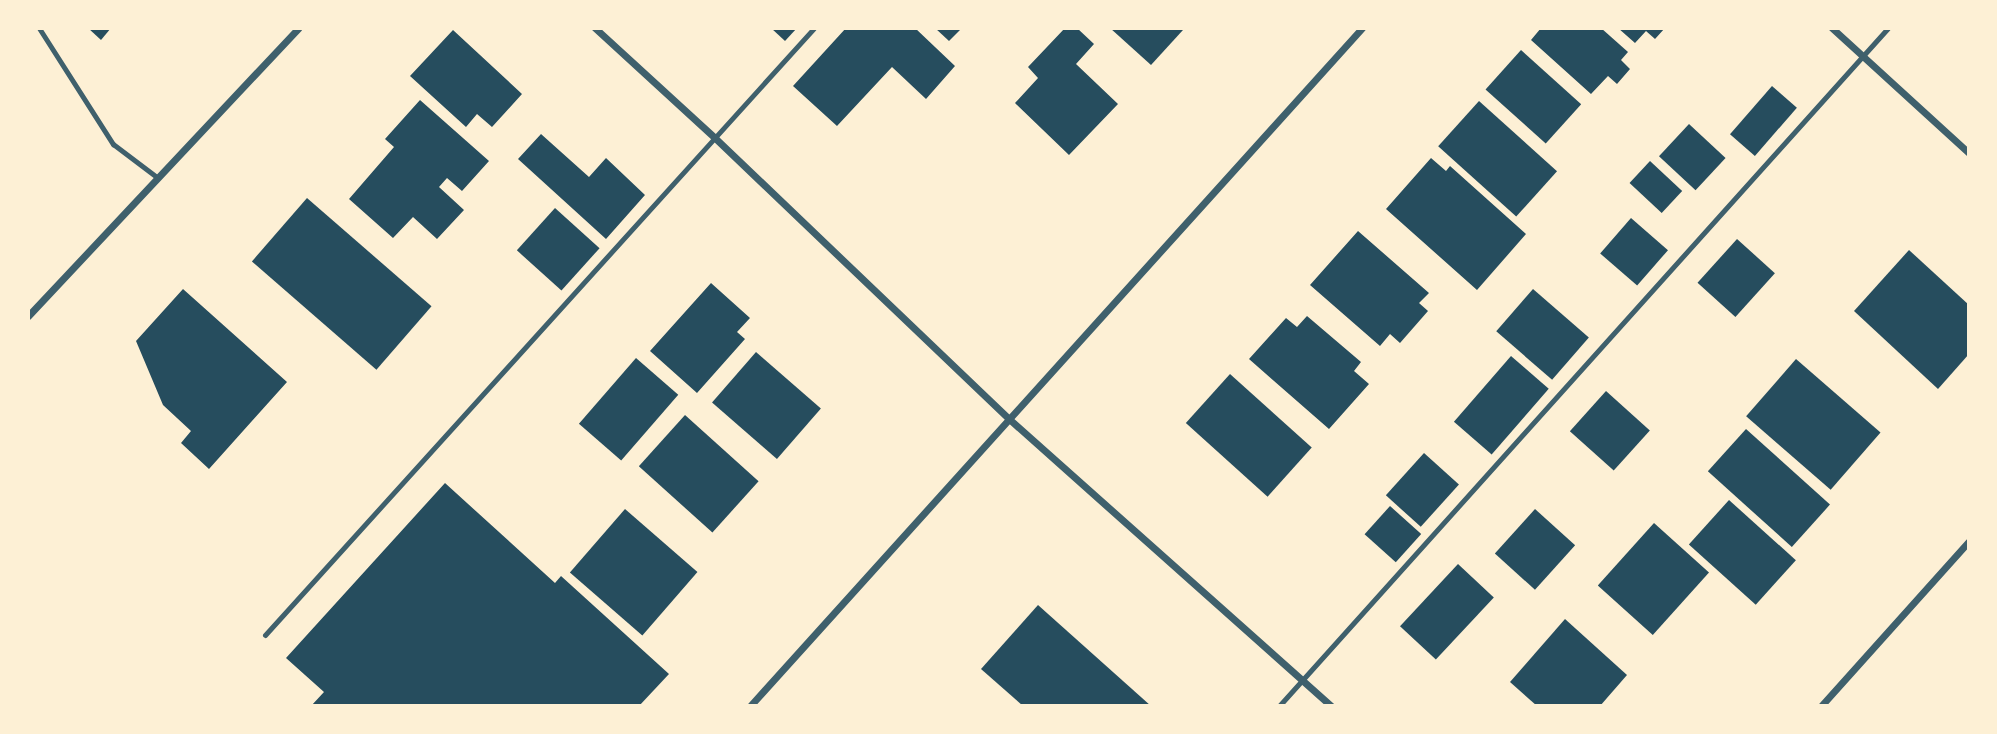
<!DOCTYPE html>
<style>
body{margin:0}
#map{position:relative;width:1997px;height:734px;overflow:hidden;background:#fdf0d5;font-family:"Nunito Sans",sans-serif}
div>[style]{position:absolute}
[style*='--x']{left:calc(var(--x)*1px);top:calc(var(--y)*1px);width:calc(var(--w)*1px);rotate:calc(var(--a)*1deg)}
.building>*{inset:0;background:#264d5e;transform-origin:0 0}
.service>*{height:5px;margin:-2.5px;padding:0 2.5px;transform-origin:2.5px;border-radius:2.5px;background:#3f606c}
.minor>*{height:7px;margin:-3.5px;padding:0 3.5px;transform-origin:3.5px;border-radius:3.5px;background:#3f606c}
span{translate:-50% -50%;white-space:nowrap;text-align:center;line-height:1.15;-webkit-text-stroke:7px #fdf0d5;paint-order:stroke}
.frame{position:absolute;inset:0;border:30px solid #fdf0d5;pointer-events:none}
</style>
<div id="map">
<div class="building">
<div style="clip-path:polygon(88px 28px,111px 28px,101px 40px)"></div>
<div style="clip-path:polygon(771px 28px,797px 28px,785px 41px)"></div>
<div style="clip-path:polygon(846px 28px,915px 28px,955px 66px,926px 99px,892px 67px,837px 126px,793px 86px)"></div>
<div style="clip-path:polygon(935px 28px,962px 28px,949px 41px)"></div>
<div style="clip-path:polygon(1065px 28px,1077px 28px,1094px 44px,1076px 64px,1118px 104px,1069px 155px,1015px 103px,1038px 78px,1028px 67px)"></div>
<div style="clip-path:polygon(1110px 28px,1182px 28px,1183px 30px,1151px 65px)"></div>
<div style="clip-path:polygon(1541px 28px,1601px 28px,1628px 52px,1621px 60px,1630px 69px,1617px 84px,1608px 76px,1591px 94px,1531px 40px)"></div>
<div style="clip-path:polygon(1618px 28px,1665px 28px,1655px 39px,1646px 31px,1635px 43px)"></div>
<div style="clip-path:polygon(453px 30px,522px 94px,492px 127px,477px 114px,466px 127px,410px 76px)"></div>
<div style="left:1521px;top:50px;width:81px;height:53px;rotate:42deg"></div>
<div style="left:1772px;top:86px;width:33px;height:64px;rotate:41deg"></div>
<div style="clip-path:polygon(420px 100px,489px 161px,462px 191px,447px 178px,439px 187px,464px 210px,437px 239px,413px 217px,393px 238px,349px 199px,394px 147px,385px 139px)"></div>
<div style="left:1479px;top:101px;width:105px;height:61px;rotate:42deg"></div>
<div style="left:1689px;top:124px;width:50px;height:44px;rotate:43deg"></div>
<div style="clip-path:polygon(541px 134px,589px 177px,606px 158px,645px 195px,606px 239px,518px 159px)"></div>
<div style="clip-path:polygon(1431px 158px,1446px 171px,1450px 166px,1526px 234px,1477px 290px,1386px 209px)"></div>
<div style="left:1650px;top:161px;width:44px;height:30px;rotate:43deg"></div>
<div style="left:307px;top:198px;width:165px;height:84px;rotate:41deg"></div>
<div style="left:555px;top:208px;width:60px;height:57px;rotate:42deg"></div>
<div style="left:1631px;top:218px;width:49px;height:47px;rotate:41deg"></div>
<div style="clip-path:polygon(1358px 231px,1429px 293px,1419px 303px,1428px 311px,1400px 343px,1390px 334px,1380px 346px,1310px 285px)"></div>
<div style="left:1737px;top:239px;width:51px;height:59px;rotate:42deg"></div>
<div style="clip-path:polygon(1909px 250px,1969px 305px,1969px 354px,1938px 389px,1854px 311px)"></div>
<div style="clip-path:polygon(711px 283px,750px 318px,737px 332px,745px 339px,697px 393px,650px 351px)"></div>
<div style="clip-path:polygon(183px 289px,287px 382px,209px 469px,181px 443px,191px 431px,163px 405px,136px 341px)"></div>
<div style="left:1533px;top:289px;width:74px;height:56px;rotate:41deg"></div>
<div style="clip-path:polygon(1307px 316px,1361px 362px,1354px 371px,1369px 384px,1329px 429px,1249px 359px,1286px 318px,1297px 327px)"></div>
<div style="left:756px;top:352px;width:86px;height:67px;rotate:41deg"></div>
<div style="left:1511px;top:356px;width:50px;height:87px;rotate:41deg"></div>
<div style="left:636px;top:358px;width:56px;height:87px;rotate:41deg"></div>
<div style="left:1796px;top:359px;width:112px;height:76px;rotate:41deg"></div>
<div style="left:1230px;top:374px;width:110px;height:66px;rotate:42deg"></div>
<div style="left:1606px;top:391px;width:59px;height:54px;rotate:42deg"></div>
<div style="left:685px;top:415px;width:99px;height:69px;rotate:42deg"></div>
<div style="left:1746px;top:429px;width:113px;height:57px;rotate:42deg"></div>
<div style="left:1424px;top:453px;width:47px;height:57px;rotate:42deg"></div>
<div style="clip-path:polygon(445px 483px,555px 583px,561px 576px,669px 674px,639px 706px,311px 706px,324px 692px,286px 658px)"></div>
<div style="left:1729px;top:500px;width:90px;height:60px;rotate:42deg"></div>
<div style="left:1390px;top:506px;width:42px;height:38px;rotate:42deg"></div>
<div style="left:625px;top:509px;width:96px;height:84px;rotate:41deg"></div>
<div style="left:1535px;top:509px;width:54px;height:60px;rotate:42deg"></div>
<div style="left:1654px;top:523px;width:74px;height:84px;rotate:42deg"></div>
<div style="left:1458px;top:564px;width:49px;height:85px;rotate:43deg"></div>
<div style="clip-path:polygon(1038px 605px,1151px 706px,1023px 706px,981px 669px)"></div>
<div style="clip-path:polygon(1565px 619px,1627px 675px,1600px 706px,1537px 706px,1510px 682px)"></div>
</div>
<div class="service">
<div style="--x:39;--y:28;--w:138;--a:57.5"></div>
<div style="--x:113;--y:144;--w:56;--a:37.1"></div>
<div style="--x:265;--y:635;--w:818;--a:-47.87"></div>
<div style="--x:1279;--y:706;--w:911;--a:-48.07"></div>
</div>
<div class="minor">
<div style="--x:595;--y:28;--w:163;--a:42.5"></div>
<div style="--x:715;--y:138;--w:405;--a:43.7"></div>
<div style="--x:1008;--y:418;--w:433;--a:41.7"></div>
<div style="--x:1832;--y:28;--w:185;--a:42.4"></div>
<div style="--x:28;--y:316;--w:395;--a:-46.8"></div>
<div style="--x:750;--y:706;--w:913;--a:-47.93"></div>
<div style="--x:1821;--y:706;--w:222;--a:-48.1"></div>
</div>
<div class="frame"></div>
</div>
